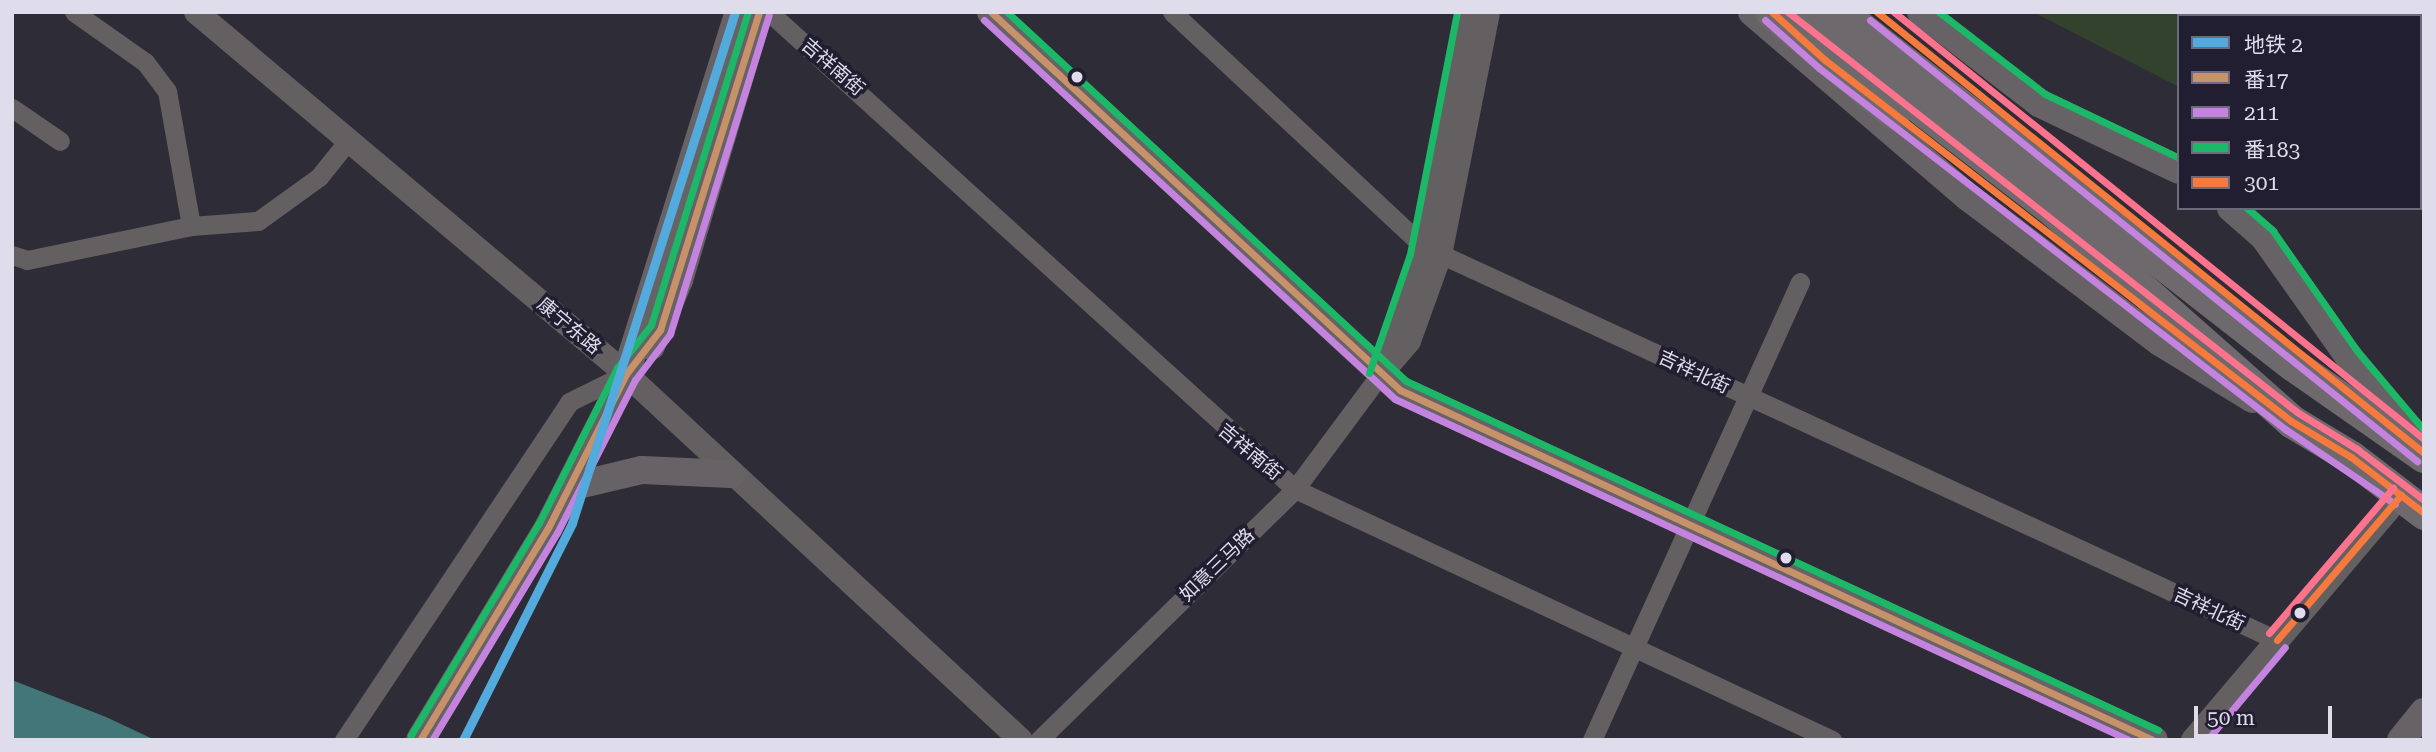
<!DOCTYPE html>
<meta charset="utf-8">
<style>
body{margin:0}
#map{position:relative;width:2436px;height:752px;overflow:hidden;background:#2e2c37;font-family:"Roboto Serif","Noto Sans SC",serif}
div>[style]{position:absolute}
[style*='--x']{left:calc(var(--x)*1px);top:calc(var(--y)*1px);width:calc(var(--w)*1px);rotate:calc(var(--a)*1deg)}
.green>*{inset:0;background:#32422d}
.water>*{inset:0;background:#427678}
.minor>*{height:19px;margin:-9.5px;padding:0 9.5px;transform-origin:9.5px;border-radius:9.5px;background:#646062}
.tertiary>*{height:24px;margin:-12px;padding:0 12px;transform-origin:12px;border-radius:12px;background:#646062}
.secondary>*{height:28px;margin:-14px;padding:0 14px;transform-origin:14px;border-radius:14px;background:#676266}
.trunk>*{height:33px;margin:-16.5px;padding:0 16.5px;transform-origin:16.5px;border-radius:16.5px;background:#6e696d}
.bus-1>*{height:7px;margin:-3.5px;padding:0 3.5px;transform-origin:3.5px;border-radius:3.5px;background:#c7916a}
.bus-2>*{height:7px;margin:-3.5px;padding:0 3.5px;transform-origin:3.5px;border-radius:3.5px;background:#c483df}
.bus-3>*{height:7px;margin:-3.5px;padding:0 3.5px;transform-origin:3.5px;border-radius:3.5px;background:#1ab867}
.bus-4>*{height:7px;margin:-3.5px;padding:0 3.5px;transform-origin:3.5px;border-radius:3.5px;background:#f6793e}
.bus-5>*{height:7px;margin:-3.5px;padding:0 3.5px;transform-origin:3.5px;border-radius:3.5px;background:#fc738d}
.metro-1>*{height:9px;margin:-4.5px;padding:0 4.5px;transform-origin:4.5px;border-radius:4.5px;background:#53aadc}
.dots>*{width:19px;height:19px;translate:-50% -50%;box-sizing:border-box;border:4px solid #211e31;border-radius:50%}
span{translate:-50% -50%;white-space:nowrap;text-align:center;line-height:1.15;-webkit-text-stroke:7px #211e31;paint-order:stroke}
.street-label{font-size:19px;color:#dfddeb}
.frame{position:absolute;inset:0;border:14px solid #dfddeb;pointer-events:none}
.legend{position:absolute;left:2177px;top:14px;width:245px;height:196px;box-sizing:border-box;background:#211e31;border:2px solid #6d6a7b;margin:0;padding:9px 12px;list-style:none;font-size:21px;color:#dfddeb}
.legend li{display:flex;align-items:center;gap:14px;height:35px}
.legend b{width:35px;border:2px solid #6d6a7b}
.scale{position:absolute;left:2194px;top:706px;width:138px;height:32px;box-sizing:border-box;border:4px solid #dfddeb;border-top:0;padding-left:9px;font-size:21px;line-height:24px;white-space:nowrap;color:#dfddeb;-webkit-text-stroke:5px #211e31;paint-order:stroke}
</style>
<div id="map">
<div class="green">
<div style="clip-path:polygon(2033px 12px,2319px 12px,2179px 16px,2179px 87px)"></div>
</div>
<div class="water">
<div style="clip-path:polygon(12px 680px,106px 717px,155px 740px,12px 740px)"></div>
</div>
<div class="minor">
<div style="--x:74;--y:12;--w:87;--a:35.2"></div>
<div style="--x:145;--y:62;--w:36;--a:53"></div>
<div style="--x:167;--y:91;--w:137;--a:79.9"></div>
<div style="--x:769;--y:12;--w:710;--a:42.2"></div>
<div style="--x:1295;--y:489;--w:593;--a:25.05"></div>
<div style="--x:1172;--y:12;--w:343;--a:43"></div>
<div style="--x:1423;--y:246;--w:941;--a:24.77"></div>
<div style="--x:2339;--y:16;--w:4;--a:-90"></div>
<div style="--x:12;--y:108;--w:58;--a:34.5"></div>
<div style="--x:2420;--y:123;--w:4;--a:0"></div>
<div style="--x:12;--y:255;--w:16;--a:18"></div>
<div style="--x:27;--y:260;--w:167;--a:-11.7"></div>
<div style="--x:191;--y:226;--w:67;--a:-4.3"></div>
<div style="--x:258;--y:221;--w:75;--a:-35.8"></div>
<div style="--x:319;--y:177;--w:45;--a:-51.3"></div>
<div style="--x:344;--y:740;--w:406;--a:-56.3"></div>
<div style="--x:569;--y:402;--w:64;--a:-26.2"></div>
<div style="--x:1039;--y:740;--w:359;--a:-44.4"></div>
<div style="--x:1295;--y:489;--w:141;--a:-53.4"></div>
<div style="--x:1592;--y:740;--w:503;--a:-65.57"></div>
</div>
<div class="tertiary">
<div style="--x:196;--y:12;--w:562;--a:40.09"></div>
<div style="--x:626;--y:374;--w:538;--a:42.82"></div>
<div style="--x:1380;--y:372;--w:122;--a:-70.8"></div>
<div style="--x:1420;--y:257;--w:250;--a:-78.9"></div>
<div style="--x:1379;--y:376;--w:46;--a:-49.4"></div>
<div style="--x:1409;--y:341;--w:91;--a:-70.2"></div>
<div style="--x:1440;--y:255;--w:248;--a:-78.8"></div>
<div style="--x:2193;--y:740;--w:321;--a:-49.7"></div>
</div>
<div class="secondary">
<div style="--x:991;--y:12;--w:557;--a:42.74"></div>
<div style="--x:1400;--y:390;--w:831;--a:24.9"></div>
<div style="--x:1752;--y:12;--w:284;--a:40.6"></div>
<div style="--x:1968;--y:197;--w:241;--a:37.1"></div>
<div style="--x:2160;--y:342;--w:109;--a:31.5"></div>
<div style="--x:1921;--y:12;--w:149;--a:37.6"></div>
<div style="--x:2039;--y:103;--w:155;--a:25.6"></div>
<div style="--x:2231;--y:208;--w:44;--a:41.3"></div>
<div style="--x:2264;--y:237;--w:147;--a:54.7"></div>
<div style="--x:2349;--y:357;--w:117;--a:50.2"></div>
<div style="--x:651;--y:346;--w:72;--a:-67"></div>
<div style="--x:679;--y:280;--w:280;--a:-73.4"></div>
<div style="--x:570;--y:487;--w:74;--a:-13.3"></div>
<div style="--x:642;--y:470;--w:89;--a:2.6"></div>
<div style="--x:420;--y:740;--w:248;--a:-58.9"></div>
<div style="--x:548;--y:528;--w:173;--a:-63.1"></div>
<div style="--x:626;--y:374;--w:379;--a:-72.7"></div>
<div style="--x:2401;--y:740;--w:36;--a:-51"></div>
</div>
<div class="trunk">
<div style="--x:1772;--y:12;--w:158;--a:39.6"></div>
<div style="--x:1810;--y:12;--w:138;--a:41.2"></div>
<div style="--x:1914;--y:103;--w:177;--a:37.6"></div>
<div style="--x:2054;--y:211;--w:317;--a:41.5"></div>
<div style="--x:2291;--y:421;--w:70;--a:31"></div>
<div style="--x:2351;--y:457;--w:92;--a:37.5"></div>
<div style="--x:1849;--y:19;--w:561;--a:37.91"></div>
<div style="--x:2292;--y:364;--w:161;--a:34.9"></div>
</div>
<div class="bus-1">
<div style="--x:991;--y:12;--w:557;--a:42.74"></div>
<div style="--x:1400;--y:390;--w:830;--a:24.93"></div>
<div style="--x:420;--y:740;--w:248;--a:-58.9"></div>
<div style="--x:548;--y:528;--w:173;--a:-63.1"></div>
<div style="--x:626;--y:374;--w:56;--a:-52.3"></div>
<div style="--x:660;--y:330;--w:333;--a:-72.7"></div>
</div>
<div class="bus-2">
<div style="--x:984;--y:20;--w:559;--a:42.68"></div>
<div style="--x:1395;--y:399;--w:809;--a:24.92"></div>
<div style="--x:1765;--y:20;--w:72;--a:41.6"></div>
<div style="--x:1819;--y:68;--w:589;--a:37.76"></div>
<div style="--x:2285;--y:429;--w:133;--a:34.3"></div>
<div style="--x:1870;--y:20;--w:703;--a:38.88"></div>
<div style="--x:432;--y:740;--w:242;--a:-58.9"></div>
<div style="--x:557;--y:533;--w:172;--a:-63"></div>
<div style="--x:635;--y:380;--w:58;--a:-52.7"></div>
<div style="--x:670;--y:334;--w:334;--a:-72.8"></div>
<div style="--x:2207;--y:740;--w:121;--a:-50"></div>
</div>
<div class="bus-3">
<div style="--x:1007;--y:12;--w:543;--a:42.76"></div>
<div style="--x:1406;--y:381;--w:829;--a:24.9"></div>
<div style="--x:1939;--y:12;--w:134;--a:37.7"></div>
<div style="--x:2045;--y:94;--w:148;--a:25.5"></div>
<div style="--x:2247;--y:208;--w:35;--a:41"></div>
<div style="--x:2273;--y:231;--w:146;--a:55"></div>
<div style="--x:2357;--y:351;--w:104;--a:49.7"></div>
<div style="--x:1369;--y:373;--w:126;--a:-71"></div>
<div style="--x:1410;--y:254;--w:247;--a:-79"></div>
<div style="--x:411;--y:735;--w:248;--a:-58.9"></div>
<div style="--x:539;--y:523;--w:174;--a:-63.3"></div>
<div style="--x:617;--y:368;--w:55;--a:-51.7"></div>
<div style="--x:651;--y:325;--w:328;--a:-72.8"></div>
</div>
<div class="bus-4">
<div style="--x:1772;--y:12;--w:72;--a:42.2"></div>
<div style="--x:1825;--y:60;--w:589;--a:37.76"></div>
<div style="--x:2291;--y:421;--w:70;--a:31"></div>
<div style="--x:2351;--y:457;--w:92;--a:37.5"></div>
<div style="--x:1877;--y:12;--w:703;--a:38.88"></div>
<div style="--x:2277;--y:640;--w:191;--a:-49.5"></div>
</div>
<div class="bus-5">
<div style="--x:1788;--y:12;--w:647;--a:38.16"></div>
<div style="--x:2297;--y:412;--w:70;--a:31.7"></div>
<div style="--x:2357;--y:449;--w:84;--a:37.3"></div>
<div style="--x:1894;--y:12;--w:681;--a:38.86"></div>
<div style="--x:2269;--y:633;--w:191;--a:-49.5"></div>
</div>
<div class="metro-1">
<div style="--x:463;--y:740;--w:243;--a:-63.3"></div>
<div style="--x:572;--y:523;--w:536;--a:-72.31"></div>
</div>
<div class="dots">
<div style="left:1077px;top:77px;background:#dfddeb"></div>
<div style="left:1786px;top:558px;background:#dfddeb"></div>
<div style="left:2300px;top:613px;background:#dfddeb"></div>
</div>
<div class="street-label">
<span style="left:833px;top:67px;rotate:41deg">吉祥南街</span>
<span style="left:569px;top:326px;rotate:40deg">康宁东路</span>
<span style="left:1694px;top:372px;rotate:25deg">吉祥北街</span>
<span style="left:1250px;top:452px;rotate:40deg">吉祥南街</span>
<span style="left:1217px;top:565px;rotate:-44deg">如意三马路</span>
<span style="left:2209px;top:609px;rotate:25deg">吉祥北街</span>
</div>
<div class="frame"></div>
<ul class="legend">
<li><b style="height:9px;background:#53aadc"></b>地铁 2</li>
<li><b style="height:9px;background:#c7916a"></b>番17</li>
<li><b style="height:9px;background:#c483df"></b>211</li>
<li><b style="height:9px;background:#1ab867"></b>番183</li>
<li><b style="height:9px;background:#f6793e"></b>301</li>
</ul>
<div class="scale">50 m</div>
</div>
